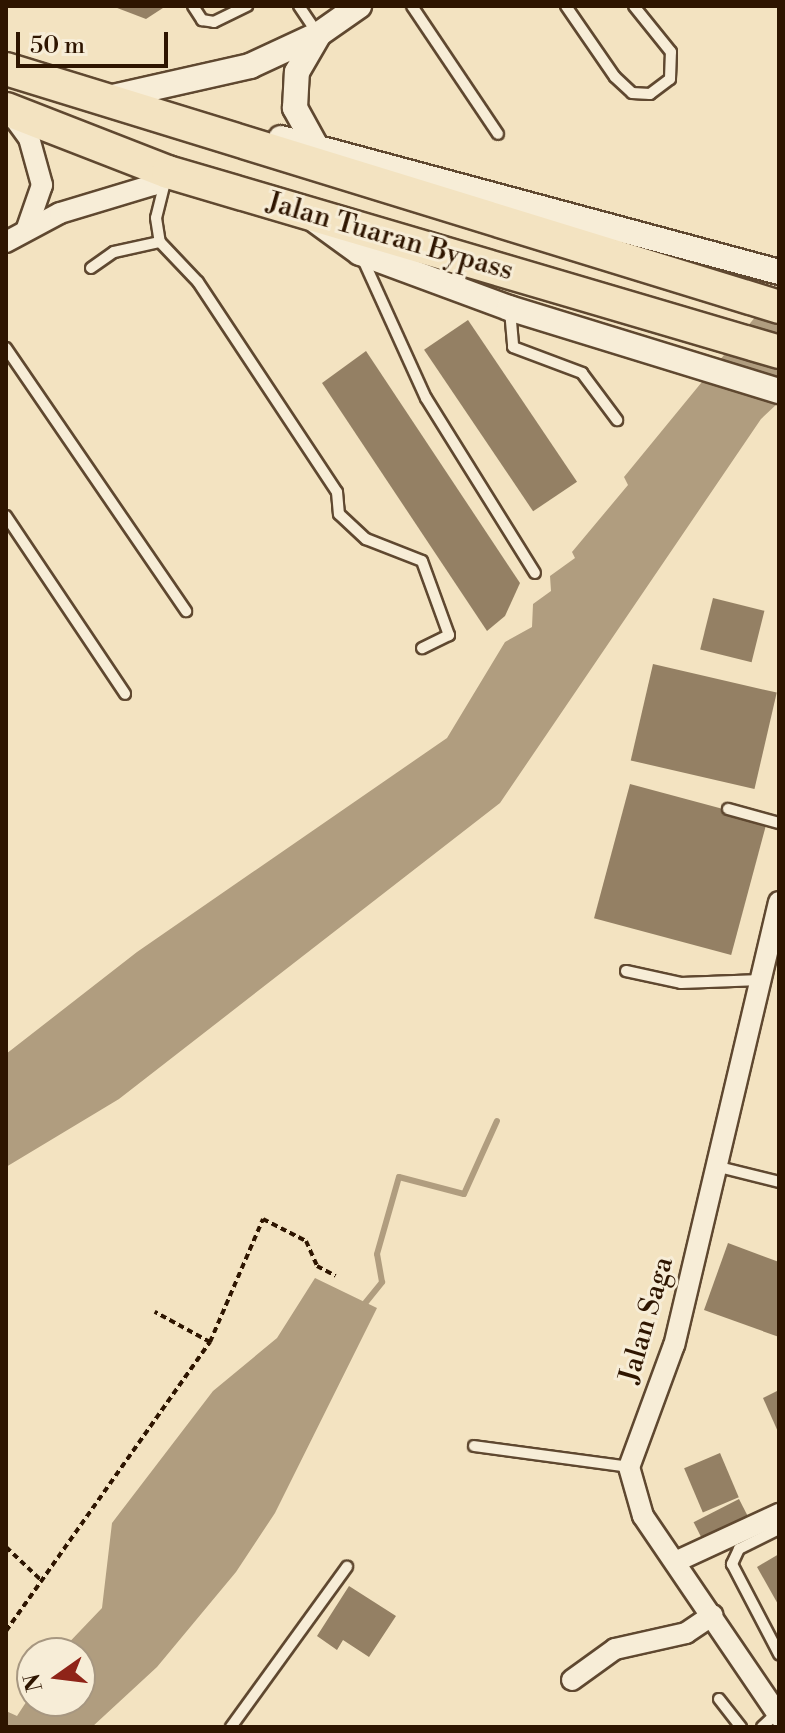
<!DOCTYPE html>
<style>
body{margin:0}
#map{position:relative;width:785px;height:1733px;overflow:hidden;background:#f3e3c1;font-family:"Libre Bodoni",serif}
div>[style]{position:absolute}
[style*='--x']{left:calc(var(--x)*1px);top:calc(var(--y)*1px);width:calc(var(--w)*1px);rotate:calc(var(--a)*1deg)}
.water>*{inset:0;background:#b09d7f}
.stream>*{height:6px;margin:-3px;padding:0 3px;transform-origin:3px;border-radius:3px;background:#b09d7f}
.building>*{inset:0;background:#948064;transform-origin:0 0}
.path>*{height:4px;margin-top:-2px;transform-origin:0;background:repeating-linear-gradient(90deg,#2e1500 0 6px,transparent 0 10px)}
.roads{filter:drop-shadow(2px 0 #5f4830) drop-shadow(-2px 0 #5f4830) drop-shadow(0 2px #5f4830) drop-shadow(0 -2px #5f4830)}
.service>*{height:10px;margin:-5px;padding:0 5px;transform-origin:5px;border-radius:5px;background:#f7edd7}
.minor>*{height:20px;margin:-10px;padding:0 10px;transform-origin:10px;border-radius:10px;background:#f7edd7}
.tertiary>*{height:24px;margin:-12px;padding:0 12px;transform-origin:12px;border-radius:12px;background:#f7edd7}
.trunk>*{height:32px;margin:-16px;padding:0 16px;transform-origin:16px;border-radius:16px;background:#f3e3c1}
span{translate:-50% -50%;white-space:nowrap;text-align:center;line-height:1.15;-webkit-text-stroke:6px #f7edd7;paint-order:stroke}
.street-label{font-size:28px;color:#2e1500}
.frame{position:absolute;inset:0;border:8px solid #2e1500;pointer-events:none}
.north{position:absolute;left:16px;top:1637px;width:80px;height:80px;box-sizing:border-box;background:#f7edd7;border:2px solid #a79781;border-radius:50%;rotate:256deg;font-size:22px;font-weight:700;line-height:32px;text-align:center;color:#2e1500}
.north::after{content:'';display:block;margin:auto;width:28px;height:36px;background:#8f2418;clip-path:polygon(50% 0,100% 100%,50% 72%,0 100%)}
.scale{position:absolute;left:16px;top:32px;width:152px;height:36px;box-sizing:border-box;border:4px solid #2e1500;border-top:0;padding-left:10px;font-size:24px;line-height:28px;white-space:nowrap;color:#2e1500;-webkit-text-stroke:6px #f7edd7;paint-order:stroke}
</style>
<div id="map">
<div class="water">
<div style="clip-path:polygon(779px 288px,779px 402px,761px 419px,500px 803px,119px 1099px,6px 1167px,6px 1054px,137px 952px,447px 738px,505px 642px,532px 627px,533px 604px,551px 591px,550px 576px,575px 558px,572px 552px,628px 485px,624px 477px)"></div>
<div style="clip-path:polygon(315px 1278px,377px 1308px,275px 1513px,236px 1572px,157px 1667px,92px 1727px,6px 1727px,6px 1711px,17px 1716px,32px 1693px,32px 1701px,80px 1701px,80px 1653px,59px 1653px,102px 1608px,112px 1523px,213px 1391px,277px 1338px)"></div>
</div>
<div class="stream">
<div style="--x:362;--y:1307;--w:32;--a:-51"></div>
<div style="--x:382;--y:1282;--w:28;--a:-100"></div>
<div style="--x:377;--y:1254;--w:80;--a:-74.1"></div>
<div style="--x:399;--y:1177;--w:67;--a:14.7"></div>
<div style="--x:464;--y:1194;--w:80;--a:-65.7"></div>
</div>
<div class="building">
<div style="clip-path:polygon(112px 6px,166px 6px,146px 19px)"></div>
<div style="left:468px;top:320px;width:195px;height:53px;rotate:56deg"></div>
<div style="clip-path:polygon(366px 351px,520px 583px,505px 616px,487px 631px,322px 383px)"></div>
<div style="left:713px;top:598px;width:53px;height:53px;rotate:14deg"></div>
<div style="left:653px;top:664px;width:127px;height:99px;rotate:13deg"></div>
<div style="left:630px;top:784px;width:142px;height:139px;rotate:15deg"></div>
<div style="clip-path:polygon(728px 1243px,779px 1262px,779px 1337px,704px 1310px)"></div>
<div style="clip-path:polygon(779px 1390px,779px 1434px,763px 1398px)"></div>
<div style="left:720px;top:1453px;width:48px;height:39px;rotate:67deg"></div>
<div style="left:739px;top:1499px;width:20px;height:51px;rotate:63deg"></div>
<div style="clip-path:polygon(779px 1554px,779px 1606px,757px 1567px)"></div>
<div style="clip-path:polygon(349px 1586px,396px 1616px,369px 1657px,343px 1640px,337px 1650px,317px 1636px)"></div>
</div>
<div class="path">
<div style="--x:210;--y:1342;--w:134;--a:-66.7"></div>
<div style="--x:263;--y:1219;--w:48;--a:27.1"></div>
<div style="--x:306;--y:1241;--w:27;--a:66"></div>
<div style="--x:317;--y:1266;--w:21;--a:28"></div>
<div style="--x:6;--y:1547;--w:50;--a:43.4"></div>
<div style="--x:6;--y:1631;--w:354;--a:-54.8"></div>
<div style="--x:210;--y:1342;--w:63;--a:-151.4"></div>
</div>
<div class="roads">
<div class="service">
<div style="--x:193;--y:6;--w:17;--a:57"></div>
<div style="--x:202;--y:20;--w:12;--a:9"></div>
<div style="--x:214;--y:22;--w:37;--a:-26"></div>
<div style="--x:299;--y:6;--w:34;--a:56"></div>
<div style="--x:412;--y:6;--w:154;--a:56.1"></div>
<div style="--x:566;--y:6;--w:86;--a:55.4"></div>
<div style="--x:615;--y:77;--w:23;--a:43"></div>
<div style="--x:632;--y:93;--w:18;--a:3"></div>
<div style="--x:650;--y:94;--w:25;--a:-37"></div>
<div style="--x:670;--y:79;--w:27;--a:-88"></div>
<div style="--x:671;--y:52;--w:59;--a:-128.8"></div>
<div style="--x:166;--y:178;--w:41;--a:104"></div>
<div style="--x:156;--y:218;--w:24;--a:81"></div>
<div style="--x:160;--y:242;--w:55;--a:46.5"></div>
<div style="--x:198;--y:282;--w:252;--a:56.5"></div>
<div style="--x:337;--y:492;--w:22;--a:85"></div>
<div style="--x:339;--y:514;--w:37;--a:43"></div>
<div style="--x:366;--y:539;--w:60;--a:21.4"></div>
<div style="--x:422;--y:561;--w:79;--a:70"></div>
<div style="--x:449;--y:635;--w:30;--a:154"></div>
<div style="--x:361;--y:255;--w:157;--a:65.6"></div>
<div style="--x:426;--y:398;--w:206;--a:58.1"></div>
<div style="--x:91;--y:268;--w:28;--a:-35"></div>
<div style="--x:114;--y:252;--w:47;--a:-12.3"></div>
<div style="--x:510;--y:310;--w:37;--a:85"></div>
<div style="--x:513;--y:347;--w:74;--a:20.6"></div>
<div style="--x:582;--y:373;--w:59;--a:53.3"></div>
<div style="--x:6;--y:348;--w:319;--a:55.6"></div>
<div style="--x:6;--y:516;--w:214;--a:56.2"></div>
<div style="--x:728;--y:809;--w:53;--a:15.4"></div>
<div style="--x:626;--y:971;--w:56;--a:12.3"></div>
<div style="--x:681;--y:983;--w:80;--a:-2.1"></div>
<div style="--x:715;--y:1166;--w:66;--a:14"></div>
<div style="--x:474;--y:1446;--w:156;--a:7.7"></div>
<div style="--x:779;--y:1529;--w:45;--a:153.4"></div>
<div style="--x:739;--y:1549;--w:17;--a:115"></div>
<div style="--x:732;--y:1564;--w:102;--a:62.4"></div>
<div style="--x:719;--y:1699;--w:36;--a:52"></div>
<div style="--x:231;--y:1727;--w:198;--a:-54.1"></div>
<div style="--x:762;--y:1727;--w:21;--a:-43"></div>
</div>
<div class="minor">
<div style="--x:10;--y:112;--w:32;--a:54"></div>
<div style="--x:29;--y:138;--w:49;--a:74.5"></div>
<div style="--x:42;--y:185;--w:46;--a:109.2"></div>
<div style="--x:6;--y:242;--w:61;--a:-28.2"></div>
<div style="--x:60;--y:213;--w:97;--a:-16.8"></div>
<div style="--x:153;--y:185;--w:20;--a:-41"></div>
<div style="--x:779;--y:902;--w:455;--a:103.3"></div>
<div style="--x:674;--y:1345;--w:130;--a:110.2"></div>
<div style="--x:629;--y:1467;--w:51;--a:74.1"></div>
<div style="--x:643;--y:1516;--w:242;--a:55.8"></div>
<div style="--x:675;--y:1562;--w:115;--a:-24.8"></div>
<div style="--x:572;--y:1680;--w:53;--a:-35.8"></div>
<div style="--x:615;--y:1649;--w:73;--a:-12.7"></div>
<div style="--x:686;--y:1633;--w:32;--a:-34"></div>
</div>
<div class="tertiary">
<div style="--x:104;--y:99;--w:150;--a:-12.7"></div>
<div style="--x:250;--y:66;--w:76;--a:-24.9"></div>
<div style="--x:281;--y:138;--w:516;--a:15.06"></div>
<div style="--x:317;--y:148;--w:46;--a:-118.8"></div>
<div style="--x:295;--y:108;--w:36;--a:-87"></div>
<div style="--x:297;--y:72;--w:44;--a:-59.9"></div>
<div style="--x:319;--y:34;--w:49;--a:-35"></div>
<div style="--x:316;--y:221;--w:54;--a:36"></div>
<div style="--x:360;--y:253;--w:159;--a:20.3"></div>
<div style="--x:509;--y:308;--w:282;--a:17.1"></div>
</div>
<div class="trunk">
<div style="--x:6;--y:69;--w:809;--a:17.11"></div>
<div style="--x:6;--y:109;--w:174;--a:21.3"></div>
<div style="--x:168;--y:172;--w:637;--a:16.41"></div>
</div>
</div>
<div class="street-label">
<span style="left:390px;top:237px;rotate:16deg">Jalan Tuaran Bypass</span>
<span style="left:647px;top:1320px;rotate:-74deg">Jalan Saga</span>
</div>
<div class="frame"></div>
<div class="north">N</div>
<div class="scale">50 m</div>
</div>
